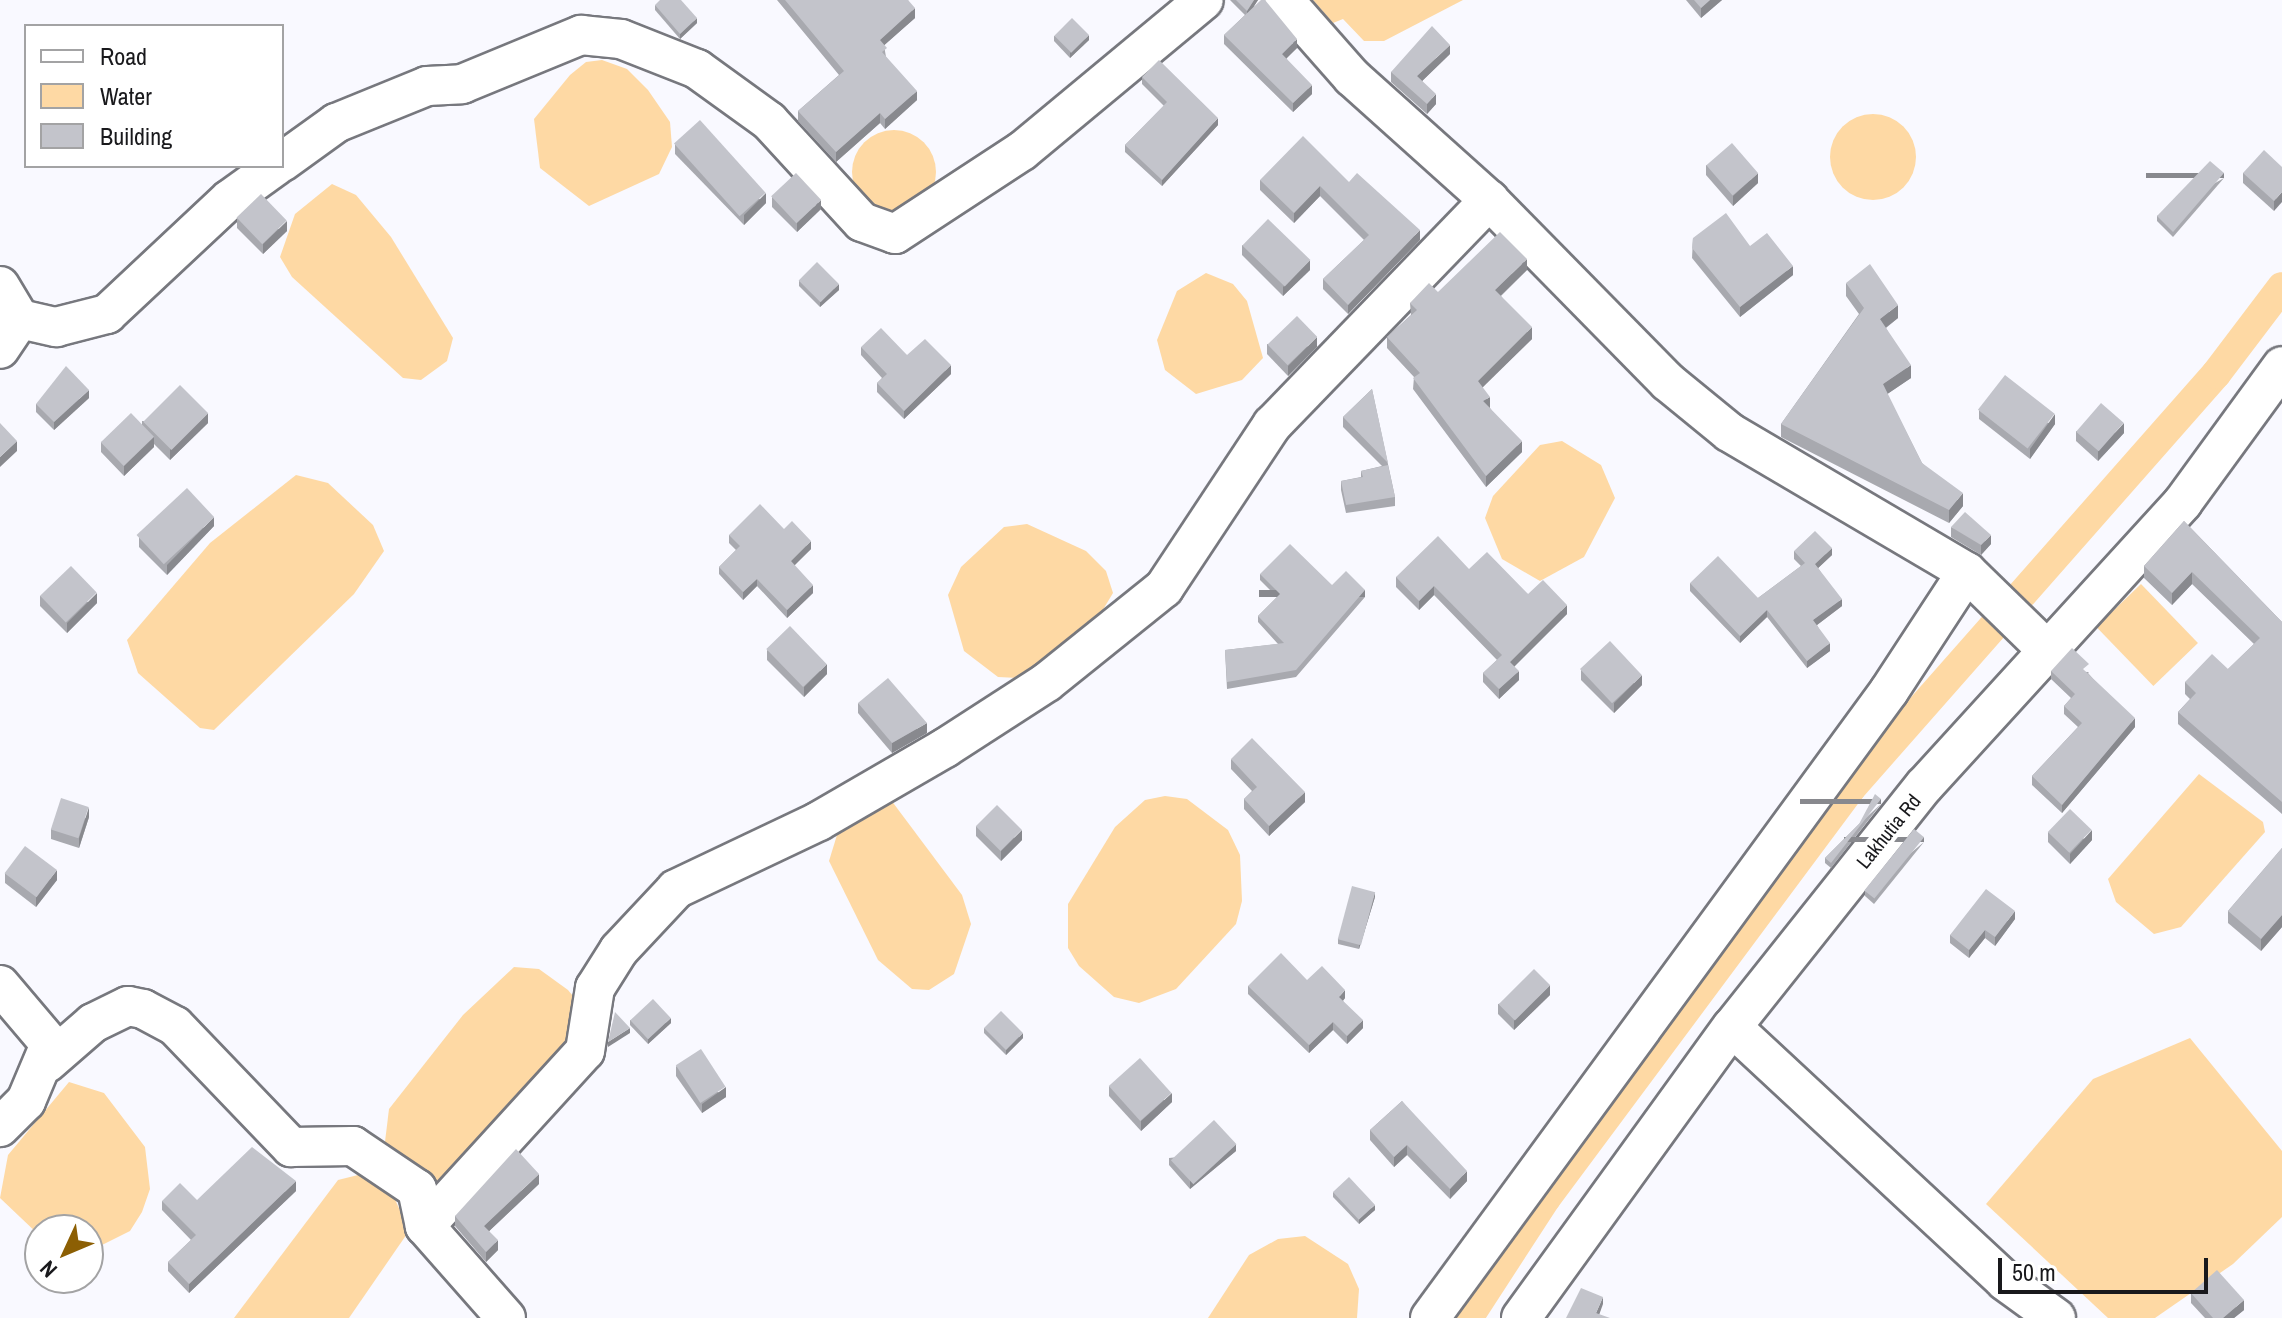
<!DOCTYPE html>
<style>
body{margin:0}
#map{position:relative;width:2282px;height:1318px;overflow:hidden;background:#f9f9ff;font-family:"Archivo Narrow",sans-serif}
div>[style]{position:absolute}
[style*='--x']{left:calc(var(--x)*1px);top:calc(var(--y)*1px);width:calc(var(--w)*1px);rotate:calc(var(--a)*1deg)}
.water>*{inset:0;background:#fed9a4;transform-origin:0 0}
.round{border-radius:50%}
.canal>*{height:30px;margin:-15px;padding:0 15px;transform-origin:15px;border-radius:15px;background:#fed9a4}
.roads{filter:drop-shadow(2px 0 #77787e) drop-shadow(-2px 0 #77787e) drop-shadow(0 2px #77787e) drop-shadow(0 -2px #77787e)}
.minor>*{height:38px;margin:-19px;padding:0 19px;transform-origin:19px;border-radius:19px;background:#fff}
.wall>*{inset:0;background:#a8a9af}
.shaded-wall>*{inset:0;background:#88898e;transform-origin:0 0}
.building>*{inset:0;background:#c3c4cb;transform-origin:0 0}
span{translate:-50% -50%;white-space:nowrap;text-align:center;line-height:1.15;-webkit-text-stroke:8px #fff;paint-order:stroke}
.street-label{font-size:20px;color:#19191c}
.legend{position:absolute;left:24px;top:24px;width:260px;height:144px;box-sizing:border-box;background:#fff;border:2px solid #a3a3a4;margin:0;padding:10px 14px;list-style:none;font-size:24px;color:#19191c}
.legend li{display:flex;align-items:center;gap:16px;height:40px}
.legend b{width:40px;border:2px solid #a3a3a4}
.north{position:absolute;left:24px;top:1214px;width:80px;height:80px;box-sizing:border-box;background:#fff;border:2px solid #a3a3a4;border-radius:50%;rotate:226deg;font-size:22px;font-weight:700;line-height:32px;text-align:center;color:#19191c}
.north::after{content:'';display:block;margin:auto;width:28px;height:36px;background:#8c5f04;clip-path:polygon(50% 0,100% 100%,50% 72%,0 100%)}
.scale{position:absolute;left:1998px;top:1258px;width:210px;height:36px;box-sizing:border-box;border:4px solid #19191c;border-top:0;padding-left:10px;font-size:24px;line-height:28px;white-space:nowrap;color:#19191c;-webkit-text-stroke:6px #fff;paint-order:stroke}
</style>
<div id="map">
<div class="water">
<div style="clip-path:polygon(1313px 0,1463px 0,1384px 41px,1364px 41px,1343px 19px,1333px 23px)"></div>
<div style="clip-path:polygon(602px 60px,627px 69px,648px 90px,670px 122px,672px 147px,659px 174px,589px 206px,540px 168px,534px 119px,570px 75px,586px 62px)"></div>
<div class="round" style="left:1830px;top:114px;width:86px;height:86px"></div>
<div class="round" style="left:852px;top:130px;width:84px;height:84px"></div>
<div style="clip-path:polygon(332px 184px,356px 195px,391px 237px,453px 338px,447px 361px,421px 380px,403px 378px,292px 277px,280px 257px,295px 214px)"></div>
<div style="clip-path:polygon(1206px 273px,1233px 284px,1247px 301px,1263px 358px,1242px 380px,1196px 394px,1165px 370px,1157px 340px,1177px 291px)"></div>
<div style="clip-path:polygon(1562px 441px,1601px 465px,1615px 498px,1584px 557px,1540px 581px,1502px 559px,1485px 518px,1493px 496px,1540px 445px)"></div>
<div style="clip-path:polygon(296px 475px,328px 483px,373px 525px,384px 551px,354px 594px,214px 730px,200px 728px,138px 673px,127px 640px,210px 543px)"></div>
<div style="clip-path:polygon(1027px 524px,1086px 551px,1106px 571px,1113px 593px,1087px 636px,1019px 678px,998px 677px,964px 651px,948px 595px,961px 567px,1004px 527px)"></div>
<div style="left:2141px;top:584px;width:82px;height:62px;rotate:46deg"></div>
<div style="clip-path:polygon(2199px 774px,2263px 822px,2265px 832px,2181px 927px,2154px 934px,2116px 902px,2108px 879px)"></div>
<div style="clip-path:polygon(888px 796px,962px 895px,971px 924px,954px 974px,929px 990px,912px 989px,878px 960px,829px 861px,837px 835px,861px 806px)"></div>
<div style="clip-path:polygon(1165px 796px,1187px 799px,1228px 830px,1240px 855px,1242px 901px,1236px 924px,1176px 989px,1139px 1003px,1114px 997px,1079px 966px,1068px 948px,1068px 904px,1115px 827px,1145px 800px)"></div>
<div style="clip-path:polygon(514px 967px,539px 969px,568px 990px,582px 1007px,583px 1035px,445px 1188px,429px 1186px,384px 1150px,389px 1109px,463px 1015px)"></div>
<div style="clip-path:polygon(2190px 1038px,2282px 1151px,2282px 1217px,2233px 1264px,2155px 1318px,2108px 1318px,1986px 1204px,2093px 1079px)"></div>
<div style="clip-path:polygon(69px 1082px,104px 1093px,145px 1147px,150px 1189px,142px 1212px,130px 1231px,100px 1246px,88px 1246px,88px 1230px,40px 1230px,40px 1236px,0 1198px,8px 1155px)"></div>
<div style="clip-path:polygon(362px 1174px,394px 1197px,409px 1231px,349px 1318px,234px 1318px,338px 1180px)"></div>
<div style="clip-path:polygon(1305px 1236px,1348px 1264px,1359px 1289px,1357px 1318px,1208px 1318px,1249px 1255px,1278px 1239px)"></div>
</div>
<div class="canal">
<div style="--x:1468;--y:1318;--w:143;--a:-57"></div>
<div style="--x:1546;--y:1198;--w:511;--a:-53.35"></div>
<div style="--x:1851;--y:788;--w:552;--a:-48.6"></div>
<div style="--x:2216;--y:374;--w:109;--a:-52.8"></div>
</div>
<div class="roads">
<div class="minor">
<div style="--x:1284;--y:0;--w:103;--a:48.6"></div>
<div style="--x:1352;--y:77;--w:184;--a:41.9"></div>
<div style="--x:1489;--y:200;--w:255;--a:45.5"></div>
<div style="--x:1668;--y:382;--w:79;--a:39.3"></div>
<div style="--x:1729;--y:432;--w:276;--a:30.5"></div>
<div style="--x:1967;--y:572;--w:113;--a:44.3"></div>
<div style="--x:282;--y:162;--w:67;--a:-35.8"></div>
<div style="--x:336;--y:123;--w:98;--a:-22.1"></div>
<div style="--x:427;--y:86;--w:35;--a:-3"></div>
<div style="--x:462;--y:84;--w:129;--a:-22.4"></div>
<div style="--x:581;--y:35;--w:40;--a:5.7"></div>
<div style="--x:621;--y:39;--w:82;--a:21.5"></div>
<div style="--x:697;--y:69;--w:89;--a:35.8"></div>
<div style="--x:769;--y:121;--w:137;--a:47.4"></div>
<div style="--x:862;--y:222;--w:35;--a:20"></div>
<div style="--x:895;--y:234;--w:152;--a:-33.2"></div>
<div style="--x:1022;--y:151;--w:236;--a:-39.7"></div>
<div style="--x:0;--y:286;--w:39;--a:59"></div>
<div style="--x:20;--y:319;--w:36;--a:124"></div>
<div style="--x:20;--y:319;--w:37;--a:13"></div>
<div style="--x:56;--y:327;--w:53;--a:-14.3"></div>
<div style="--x:107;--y:314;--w:168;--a:-43.1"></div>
<div style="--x:230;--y:199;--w:57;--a:-35.7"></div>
<div style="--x:0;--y:985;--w:77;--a:49.7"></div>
<div style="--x:50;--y:1044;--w:62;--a:112.8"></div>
<div style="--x:26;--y:1101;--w:37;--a:135"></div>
<div style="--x:1732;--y:1027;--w:373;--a:42.9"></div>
<div style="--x:2005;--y:1281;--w:63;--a:36"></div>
<div style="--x:47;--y:1063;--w:61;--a:-41"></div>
<div style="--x:93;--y:1023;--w:39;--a:-26"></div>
<div style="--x:128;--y:1006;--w:15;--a:11"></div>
<div style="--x:143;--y:1009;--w:36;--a:28"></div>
<div style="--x:175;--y:1026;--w:168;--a:46.2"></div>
<div style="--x:291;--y:1147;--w:62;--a:-0.9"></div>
<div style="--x:353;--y:1146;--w:77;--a:33.9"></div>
<div style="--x:417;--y:1189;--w:38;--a:78"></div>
<div style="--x:506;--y:1318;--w:123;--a:-131.4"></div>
<div style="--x:425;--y:1226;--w:237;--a:-47.6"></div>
<div style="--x:585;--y:1051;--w:64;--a:-81"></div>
<div style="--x:595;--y:988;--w:45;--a:-57.7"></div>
<div style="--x:619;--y:950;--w:83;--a:-46.9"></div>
<div style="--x:676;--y:889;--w:158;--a:-25.4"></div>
<div style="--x:819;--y:821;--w:146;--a:-30.1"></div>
<div style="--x:945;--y:748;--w:121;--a:-32.9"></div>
<div style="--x:1047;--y:682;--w:150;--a:-38.8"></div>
<div style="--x:1164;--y:588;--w:196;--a:-56.5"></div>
<div style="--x:1272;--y:425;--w:313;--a:-46"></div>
<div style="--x:1430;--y:1318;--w:777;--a:-53.79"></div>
<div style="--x:1889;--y:691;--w:142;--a:-56.8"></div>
<div style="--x:1521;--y:1318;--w:359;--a:-54.1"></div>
<div style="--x:1732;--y:1027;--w:308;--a:-51.5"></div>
<div style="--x:1924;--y:786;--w:384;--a:-47.6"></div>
<div style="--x:2183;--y:502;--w:168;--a:-53.9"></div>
</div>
</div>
<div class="wall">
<div style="clip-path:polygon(777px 0,908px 0,915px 18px,884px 45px,886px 57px,917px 100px,885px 129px,880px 123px,836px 162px,798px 121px,798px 111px,839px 75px)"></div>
<div style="clip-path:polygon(1230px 0,1258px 0,1254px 6px,1297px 48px,1286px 58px,1312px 94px,1293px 112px,1224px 44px,1224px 35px,1245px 15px)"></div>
<div style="clip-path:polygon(1686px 0,1722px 0,1701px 18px)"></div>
<div style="clip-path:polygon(655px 5px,697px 23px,680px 39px,655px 10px)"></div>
<div style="clip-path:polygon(1054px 36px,1089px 40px,1070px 58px,1054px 41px)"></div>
<div style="clip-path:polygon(1450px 54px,1422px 81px,1436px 104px,1427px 114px,1391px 82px,1391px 72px)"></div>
<div style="clip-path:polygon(1142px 77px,1218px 125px,1162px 186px,1125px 152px,1125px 145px,1164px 106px,1142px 84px)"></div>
<div style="clip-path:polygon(675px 144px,766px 203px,744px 225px,675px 154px)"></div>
<div style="clip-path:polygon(1706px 165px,1758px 183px,1733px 206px,1706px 175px)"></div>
<div style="clip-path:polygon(2282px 167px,2274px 211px,2243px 183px,2243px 173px)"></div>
<div style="clip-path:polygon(2224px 178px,2173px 237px,2157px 221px,2157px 216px)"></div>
<div style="clip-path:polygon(1260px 180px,1349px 182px,1420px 240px,1348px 314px,1323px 289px,1323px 279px,1364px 240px,1320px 196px,1294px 223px,1260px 190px)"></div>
<div style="clip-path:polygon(772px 197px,821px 209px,797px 232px,772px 207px)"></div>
<div style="clip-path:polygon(237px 218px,287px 231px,263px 254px,237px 228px)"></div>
<div style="clip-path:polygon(1693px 238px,1750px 246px,1793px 275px,1740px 317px,1692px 258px)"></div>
<div style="clip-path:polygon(1242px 245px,1310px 270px,1283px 296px,1242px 255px)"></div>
<div style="clip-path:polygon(1527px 270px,1501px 296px,1532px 339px,1482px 387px,1490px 408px,1522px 452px,1486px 487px,1413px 389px,1414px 377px,1387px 348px,1387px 337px,1411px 315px,1410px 303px,1438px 292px)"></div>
<div style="clip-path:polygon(799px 281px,839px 290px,820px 307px,799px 286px)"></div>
<div style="clip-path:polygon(1846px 283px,1898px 318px,1886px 328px,1911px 378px,1887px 394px,1922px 463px,1963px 506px,1949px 523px,1781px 437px,1781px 424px,1859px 314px,1846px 296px)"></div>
<div style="clip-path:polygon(1267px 344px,1317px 347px,1288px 376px,1267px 354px)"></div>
<div style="clip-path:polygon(861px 347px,907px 355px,951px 374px,904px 419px,877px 392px,877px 383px,882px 378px,861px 355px)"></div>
<div style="clip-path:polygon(1372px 389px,1395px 497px,1395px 506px,1346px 513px,1341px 490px,1341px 481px,1361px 477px,1361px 471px,1382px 466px,1343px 427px,1343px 417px)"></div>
<div style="clip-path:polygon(89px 398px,54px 430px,36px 412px,36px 404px)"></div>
<div style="clip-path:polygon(1979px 410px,2055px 424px,2030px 459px,1979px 419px)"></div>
<div style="clip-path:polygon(142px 421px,208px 423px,170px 460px,154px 444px,154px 447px,124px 476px,101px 452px,101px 442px,142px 425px)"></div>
<div style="clip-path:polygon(2076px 431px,2124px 433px,2098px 461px,2076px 441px)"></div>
<div style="clip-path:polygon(2184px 521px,2282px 622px,2282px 814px,2178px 724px,2178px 712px,2190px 699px,2185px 694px,2185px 682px,2228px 669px,2254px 644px,2192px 584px,2172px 605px,2144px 578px,2144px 566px)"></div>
<div style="clip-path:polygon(214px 526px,167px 575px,139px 547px,139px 537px)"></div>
<div style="clip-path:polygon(1951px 527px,1991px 544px,1981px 555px,1951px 537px)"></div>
<div style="clip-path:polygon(784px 529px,811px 549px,794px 565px,813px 593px,787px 618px,757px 586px,743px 600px,719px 574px,719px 567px,736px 550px,729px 543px,729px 535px)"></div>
<div style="clip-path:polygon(1794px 551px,1832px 555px,1818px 568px,1842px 606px,1817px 625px,1830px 651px,1807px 668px,1767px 617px,1740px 643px,1690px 591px,1690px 583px,1758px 598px,1801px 566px,1794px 559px)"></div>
<div style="clip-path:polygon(1469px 569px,1528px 594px,1567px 614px,1514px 666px,1519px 680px,1499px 699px,1483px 682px,1483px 673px,1497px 660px,1434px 595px,1419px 610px,1396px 587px,1396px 577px)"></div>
<div style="clip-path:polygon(1260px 574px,1332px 585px,1365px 597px,1296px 677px,1227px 689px,1225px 650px,1278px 644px,1258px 622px,1258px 616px,1277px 597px,1260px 580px)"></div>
<div style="clip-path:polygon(40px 596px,97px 603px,67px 633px,40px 606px)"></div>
<div style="clip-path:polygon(767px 650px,827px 674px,804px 697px,767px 660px)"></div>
<div style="clip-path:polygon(1581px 670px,1642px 685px,1614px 713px,1581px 680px)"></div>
<div style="clip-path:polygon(2051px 671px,2089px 672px,2088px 673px,2135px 727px,2062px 813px,2032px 785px,2032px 776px,2078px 727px,2064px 714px,2064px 706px,2071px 698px,2051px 679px)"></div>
<div style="clip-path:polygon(858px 703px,927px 733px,892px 753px,858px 713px)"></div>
<div style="clip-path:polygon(1231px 759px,1305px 802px,1269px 836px,1244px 809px,1244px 799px,1252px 791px,1231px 769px)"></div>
<div style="clip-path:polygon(1881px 804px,1831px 868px,1825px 863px,1825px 858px,1859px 824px)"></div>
<div style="clip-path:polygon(89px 817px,79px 848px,51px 839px,51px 829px)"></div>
<div style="clip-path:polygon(976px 826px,1022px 840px,1001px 861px,976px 836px)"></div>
<div style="clip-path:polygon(2048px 832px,2092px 840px,2070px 864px,2048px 842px)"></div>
<div style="clip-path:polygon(1924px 842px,1874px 904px,1865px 896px,1865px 891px)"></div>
<div style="clip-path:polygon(2282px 848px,2282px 927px,2261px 951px,2228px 923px,2228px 911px)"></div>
<div style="clip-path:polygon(5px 873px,57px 880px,36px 907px,5px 883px)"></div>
<div style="clip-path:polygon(1375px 897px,1359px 949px,1338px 944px,1338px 939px)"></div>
<div style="clip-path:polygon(2015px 919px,1995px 946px,1985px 938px,1969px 958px,1950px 943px,1950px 935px)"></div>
<div style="clip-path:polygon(1307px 980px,1345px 998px,1343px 1001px,1363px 1028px,1347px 1044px,1333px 1030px,1309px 1053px,1248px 994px,1248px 986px)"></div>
<div style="clip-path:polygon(1550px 995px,1514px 1030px,1498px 1014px,1498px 1004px)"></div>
<div style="clip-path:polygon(630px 1020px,671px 1023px,648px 1044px,630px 1025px)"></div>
<div style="clip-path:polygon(984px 1028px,1023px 1038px,1006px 1055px,984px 1033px)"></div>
<div style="clip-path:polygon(676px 1066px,726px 1097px,702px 1113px,676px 1076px)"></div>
<div style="clip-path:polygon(1109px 1086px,1172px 1102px,1141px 1131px,1109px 1096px)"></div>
<div style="clip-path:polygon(1402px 1101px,1467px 1181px,1450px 1199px,1407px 1155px,1394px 1167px,1370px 1140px,1370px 1130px)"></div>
<div style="clip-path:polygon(1236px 1151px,1190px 1189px,1169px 1165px,1169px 1158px)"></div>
<div style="clip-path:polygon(539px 1184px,489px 1231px,498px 1250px,486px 1262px,455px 1226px,455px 1216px)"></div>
<div style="clip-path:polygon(296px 1191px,189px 1293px,168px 1271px,168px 1262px,191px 1240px,162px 1210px,162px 1201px,197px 1200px)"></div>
<div style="clip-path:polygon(1333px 1192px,1375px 1210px,1359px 1224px,1333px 1197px)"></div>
<div style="clip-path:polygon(2191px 1293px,2244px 1310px,2234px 1318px,2205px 1318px,2191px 1303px)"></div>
</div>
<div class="shaded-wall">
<div style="clip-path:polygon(1254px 0,1258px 0,1247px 17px,1247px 11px)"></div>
<div style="clip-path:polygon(1710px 0,1722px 0,1701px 18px,1701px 8px)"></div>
<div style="clip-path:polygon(915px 8px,915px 18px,880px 49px,880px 40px)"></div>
<div style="clip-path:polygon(697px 18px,697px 23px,680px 39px,680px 34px)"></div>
<div style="clip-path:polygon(1089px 35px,1089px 40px,1070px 58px,1070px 53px)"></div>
<div style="clip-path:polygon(1297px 39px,1297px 48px,1282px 63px,1282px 54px)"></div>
<div style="clip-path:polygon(1450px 45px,1450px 54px,1417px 86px,1417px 76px)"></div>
<div style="clip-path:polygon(1312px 85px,1312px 94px,1293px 112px,1293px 103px)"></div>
<div style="clip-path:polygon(917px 91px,917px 100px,885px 129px,885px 119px)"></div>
<div style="clip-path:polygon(1436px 94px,1436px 104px,1427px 114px,1427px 104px)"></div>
<div style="clip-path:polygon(880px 113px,880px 123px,836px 162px,836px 152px)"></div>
<div style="clip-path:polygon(1218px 118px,1218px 125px,1162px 186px,1162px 180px)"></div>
<div style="clip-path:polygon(1758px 173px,1758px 183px,1733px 206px,1733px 196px)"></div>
<div style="left:2224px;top:173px;width:5px;height:78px;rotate:90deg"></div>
<div style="clip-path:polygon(1320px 186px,1320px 196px,1294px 223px,1294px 213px)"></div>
<div style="clip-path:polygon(2282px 192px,2282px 202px,2274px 211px,2274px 201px)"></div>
<div style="clip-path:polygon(766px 193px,766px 203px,744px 225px,744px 215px)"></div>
<div style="clip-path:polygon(821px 200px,821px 209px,797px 232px,797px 223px)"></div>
<div style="clip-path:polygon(287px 221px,287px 231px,263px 254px,263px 244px)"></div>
<div style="clip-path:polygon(1420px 230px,1420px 240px,1348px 314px,1348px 305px)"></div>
<div style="clip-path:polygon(1527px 259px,1527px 270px,1495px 301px,1495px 290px)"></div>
<div style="clip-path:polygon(1310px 260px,1310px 270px,1283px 296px,1283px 287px)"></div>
<div style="clip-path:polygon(1793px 266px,1793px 275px,1740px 317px,1740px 307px)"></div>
<div style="clip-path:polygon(839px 284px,839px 290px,820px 307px,820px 302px)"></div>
<div style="clip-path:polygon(1898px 305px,1898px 318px,1880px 332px,1880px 319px)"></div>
<div style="clip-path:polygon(1532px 327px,1532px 339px,1478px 392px,1478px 381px)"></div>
<div style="clip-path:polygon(1317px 337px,1317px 347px,1288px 376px,1288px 366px)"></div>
<div style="clip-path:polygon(951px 365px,951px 374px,904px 419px,904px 411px)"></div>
<div style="clip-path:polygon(1911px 365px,1911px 378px,1883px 397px,1883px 384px)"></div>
<div style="clip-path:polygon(89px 390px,89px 398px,54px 430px,54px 422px)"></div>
<div style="clip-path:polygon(1490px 397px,1490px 408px,1483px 401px)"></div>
<div style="clip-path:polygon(208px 413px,208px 423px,170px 460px,170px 450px)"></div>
<div style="clip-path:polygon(2055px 414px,2055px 424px,2030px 459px,2030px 449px)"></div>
<div style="clip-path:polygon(2124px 423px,2124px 433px,2098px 461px,2098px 451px)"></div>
<div style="clip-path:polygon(154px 437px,154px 447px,124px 476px,124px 466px)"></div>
<div style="clip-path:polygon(17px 441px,17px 451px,0 467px,0 457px)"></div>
<div style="clip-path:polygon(1522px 441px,1522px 452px,1486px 487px,1486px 476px)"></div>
<div style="clip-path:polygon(1963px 493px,1963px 506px,1949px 523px,1949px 510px)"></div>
<div style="clip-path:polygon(214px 517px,214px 526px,167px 575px,167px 565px)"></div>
<div style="clip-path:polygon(1991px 535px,1991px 544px,1981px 555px,1981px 545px)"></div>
<div style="clip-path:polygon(811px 541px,811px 549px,791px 569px,791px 561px)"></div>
<div style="clip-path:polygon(1832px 548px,1832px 555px,1815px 571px,1815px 564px)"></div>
<div style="clip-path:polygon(2192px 572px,2192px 584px,2172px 605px,2172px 593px)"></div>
<div style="clip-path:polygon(757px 579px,757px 586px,743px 600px,743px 592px)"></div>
<div style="clip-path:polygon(813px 585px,813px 593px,787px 618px,787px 610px)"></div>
<div style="clip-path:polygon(1434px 586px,1434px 595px,1419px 610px,1419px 601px)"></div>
<div style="left:1365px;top:590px;width:7px;height:106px;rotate:90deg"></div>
<div style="clip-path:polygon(97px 593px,97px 603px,67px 633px,67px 623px)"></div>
<div style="clip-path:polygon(1842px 599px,1842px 606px,1813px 628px,1813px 620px)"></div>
<div style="clip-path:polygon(1567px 605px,1567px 614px,1510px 671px,1510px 662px)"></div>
<div style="clip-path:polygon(1767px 610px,1767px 617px,1740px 643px,1740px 636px)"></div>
<div style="clip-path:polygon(1830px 643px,1830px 651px,1807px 668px,1807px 661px)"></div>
<div style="clip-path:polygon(827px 664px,827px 674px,804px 697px,804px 687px)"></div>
<div style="clip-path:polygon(1519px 671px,1519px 680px,1499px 699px,1499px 689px)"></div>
<div style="clip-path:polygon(1642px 675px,1642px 685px,1614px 713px,1614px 703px)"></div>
<div style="clip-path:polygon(2135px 718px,2135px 727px,2062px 813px,2062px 805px)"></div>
<div style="clip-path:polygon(927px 723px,927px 733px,892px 753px,892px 743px)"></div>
<div style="clip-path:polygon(1305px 792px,1305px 802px,1269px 836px,1269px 826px)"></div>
<div style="left:1881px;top:799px;width:5px;height:81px;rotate:90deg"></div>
<div style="clip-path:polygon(89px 807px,89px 817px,79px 848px,79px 838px)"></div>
<div style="clip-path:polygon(1022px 830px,1022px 840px,1001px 861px,1001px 851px)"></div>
<div style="clip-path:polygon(2092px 830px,2092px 840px,2070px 864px,2070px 854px)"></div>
<div style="left:1924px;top:837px;width:5px;height:80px;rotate:90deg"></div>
<div style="clip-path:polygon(57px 870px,57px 880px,36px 907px,36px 897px)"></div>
<div style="clip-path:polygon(1375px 892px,1375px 897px,1359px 949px,1359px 944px)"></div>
<div style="clip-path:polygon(2015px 911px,2015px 919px,1995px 946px,1995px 937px)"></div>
<div style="clip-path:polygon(2282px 915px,2282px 927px,2261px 951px,2261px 939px)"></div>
<div style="clip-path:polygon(1985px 930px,1985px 938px,1969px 958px,1969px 950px)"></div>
<div style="clip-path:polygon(1550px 985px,1550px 995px,1514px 1030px,1514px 1020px)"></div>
<div style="clip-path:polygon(1345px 990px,1345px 998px,1339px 1005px,1339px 997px)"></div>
<div style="clip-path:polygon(671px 1018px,671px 1023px,648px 1044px,648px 1039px)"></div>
<div style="clip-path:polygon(1363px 1020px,1363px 1028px,1347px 1044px,1347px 1036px)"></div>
<div style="clip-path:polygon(1333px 1022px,1333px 1030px,1309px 1053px,1309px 1045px)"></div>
<div style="clip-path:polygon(630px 1028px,630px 1033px,608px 1047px,608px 1042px)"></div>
<div style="clip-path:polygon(1023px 1033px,1023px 1038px,1006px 1055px,1006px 1050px)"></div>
<div style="clip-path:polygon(726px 1087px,726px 1097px,702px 1113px,702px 1104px)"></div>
<div style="clip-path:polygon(1172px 1093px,1172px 1102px,1141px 1131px,1141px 1121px)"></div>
<div style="clip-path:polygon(1236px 1144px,1236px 1151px,1190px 1189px,1190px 1181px)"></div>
<div style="clip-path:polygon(1407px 1145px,1407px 1155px,1394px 1167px,1394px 1157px)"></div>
<div style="clip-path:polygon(1467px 1171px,1467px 1181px,1450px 1199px,1450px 1189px)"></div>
<div style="clip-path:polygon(539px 1174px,539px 1184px,484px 1236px,484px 1226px)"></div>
<div style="clip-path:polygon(296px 1181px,296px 1191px,189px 1293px,189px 1284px)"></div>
<div style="clip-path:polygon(1375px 1205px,1375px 1210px,1359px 1224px,1359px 1219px)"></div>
<div style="clip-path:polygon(498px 1240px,498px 1250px,486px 1262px,486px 1252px)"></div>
<div style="clip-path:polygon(1603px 1297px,1603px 1304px,1598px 1318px,1596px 1313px)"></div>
<div style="clip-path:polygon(2244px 1300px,2244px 1310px,2234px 1318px,2223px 1318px)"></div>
</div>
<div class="building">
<div style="clip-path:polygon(660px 0,681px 0,697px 18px,680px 34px,655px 5px)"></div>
<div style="clip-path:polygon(785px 0,908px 0,915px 8px,880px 40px,887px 48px,882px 52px,917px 91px,885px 119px,880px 113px,836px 152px,798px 111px,844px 71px)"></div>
<div style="clip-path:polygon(1236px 0,1254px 0,1247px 11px)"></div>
<div style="clip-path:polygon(1261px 0,1265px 0,1297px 39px,1282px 54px,1312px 85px,1293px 103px,1224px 35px)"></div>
<div style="clip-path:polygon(1694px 0,1710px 0,1701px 8px)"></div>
<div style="left:1072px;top:18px;width:24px;height:25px;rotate:45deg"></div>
<div style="clip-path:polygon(1432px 26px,1450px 45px,1417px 76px,1436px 94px,1427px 104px,1391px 72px)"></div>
<div style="clip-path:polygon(1159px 60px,1218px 118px,1162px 180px,1125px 145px,1167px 102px,1142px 77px)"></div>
<div style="left:700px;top:120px;width:98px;height:35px;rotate:48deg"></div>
<div style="clip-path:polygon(1303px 136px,1349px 182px,1357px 173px,1420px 230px,1348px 305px,1323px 279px,1369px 235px,1320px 186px,1294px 213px,1260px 180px)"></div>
<div style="left:1732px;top:143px;width:40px;height:34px;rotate:49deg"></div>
<div style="clip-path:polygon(2264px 150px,2282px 167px,2282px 192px,2274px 201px,2243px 173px)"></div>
<div style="clip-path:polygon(2210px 161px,2224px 173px,2173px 232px,2157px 216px)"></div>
<div style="left:796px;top:173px;width:37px;height:34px;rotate:47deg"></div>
<div style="left:261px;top:194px;width:37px;height:34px;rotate:46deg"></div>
<div style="clip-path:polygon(1726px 213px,1750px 246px,1767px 233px,1793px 266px,1740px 307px,1692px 248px,1693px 238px)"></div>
<div style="left:1268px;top:219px;width:59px;height:37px;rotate:44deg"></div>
<div style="clip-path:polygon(1500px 232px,1527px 259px,1495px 290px,1532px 327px,1478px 381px,1490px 397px,1483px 401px,1522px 441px,1486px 476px,1413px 378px,1420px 373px,1387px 337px,1417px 310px,1410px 303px,1429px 283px,1438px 292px)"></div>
<div style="left:817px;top:262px;width:31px;height:26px;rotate:45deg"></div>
<div style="clip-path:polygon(1870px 264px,1898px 305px,1880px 319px,1911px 365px,1883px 384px,1922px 463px,1963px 493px,1949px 510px,1781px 424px,1864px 308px,1846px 283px)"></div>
<div style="left:1297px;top:316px;width:29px;height:41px;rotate:46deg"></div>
<div style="clip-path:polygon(881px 328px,907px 355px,925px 339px,951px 365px,904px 411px,877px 383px,887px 374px,861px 347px)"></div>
<div style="clip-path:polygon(66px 366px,89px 390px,54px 422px,36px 404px)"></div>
<div style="left:2005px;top:375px;width:63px;height:44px;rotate:38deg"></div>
<div style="left:180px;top:385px;width:40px;height:52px;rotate:45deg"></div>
<div style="clip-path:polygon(1372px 389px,1388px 463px,1343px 417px)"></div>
<div style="left:2101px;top:403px;width:30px;height:38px;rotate:41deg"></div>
<div style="left:131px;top:413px;width:33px;height:42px;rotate:46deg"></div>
<div style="clip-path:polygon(0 423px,17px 441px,0 457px)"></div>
<div style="clip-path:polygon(1388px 465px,1395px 497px,1346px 505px,1341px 481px,1363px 477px,1361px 471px)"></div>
<div style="left:187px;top:488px;width:40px;height:69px;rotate:47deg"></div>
<div style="clip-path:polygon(760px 504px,784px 529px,792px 521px,811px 541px,791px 561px,813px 585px,787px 610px,757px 579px,743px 592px,719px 567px,740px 546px,729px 535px)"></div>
<div style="clip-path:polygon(1965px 512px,1991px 535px,1981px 545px,1951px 527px)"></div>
<div style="clip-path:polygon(2184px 521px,2282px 622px,2282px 802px,2178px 712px,2196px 693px,2185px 682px,2212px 654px,2228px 669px,2260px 638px,2192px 572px,2172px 593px,2144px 566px)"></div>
<div style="clip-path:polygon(1815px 531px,1832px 548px,1815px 564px,1842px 599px,1813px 620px,1830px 643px,1807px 661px,1767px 610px,1740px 636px,1690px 583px,1718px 556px,1758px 598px,1805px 563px,1794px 551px)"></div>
<div style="clip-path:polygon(1438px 536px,1469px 569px,1487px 552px,1528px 594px,1543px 580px,1567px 605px,1510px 662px,1519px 671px,1499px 689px,1483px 673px,1502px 655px,1434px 586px,1419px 601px,1396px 577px)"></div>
<div style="clip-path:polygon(1290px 544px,1332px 585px,1346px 571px,1365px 590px,1296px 670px,1227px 682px,1225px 650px,1284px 643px,1258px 616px,1280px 594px,1260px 574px)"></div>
<div style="left:71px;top:566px;width:37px;height:43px;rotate:46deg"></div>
<div style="left:790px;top:626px;width:53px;height:33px;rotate:46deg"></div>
<div style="left:1610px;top:641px;width:47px;height:41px;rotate:47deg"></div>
<div style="clip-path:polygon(2072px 648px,2089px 664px,2083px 669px,2135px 718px,2062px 805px,2032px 776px,2082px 723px,2064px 706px,2075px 694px,2051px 671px)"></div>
<div style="clip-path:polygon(888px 678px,927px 723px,892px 743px,858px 703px)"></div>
<div style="clip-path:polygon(1252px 738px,1305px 792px,1269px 826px,1244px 799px,1257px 787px,1231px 759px)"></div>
<div style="clip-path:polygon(1875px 794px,1881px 799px,1831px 863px,1825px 858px,1859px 824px)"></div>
<div style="left:61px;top:798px;width:29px;height:33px;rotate:18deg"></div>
<div style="left:997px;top:805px;width:35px;height:30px;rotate:45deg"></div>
<div style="left:2070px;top:809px;width:30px;height:32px;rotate:44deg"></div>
<div style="left:1914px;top:829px;width:13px;height:79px;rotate:39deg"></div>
<div style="left:25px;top:846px;width:40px;height:34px;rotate:37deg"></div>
<div style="clip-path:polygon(2282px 848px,2282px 915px,2261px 939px,2228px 911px)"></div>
<div style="left:1352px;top:886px;width:24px;height:55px;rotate:15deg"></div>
<div style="clip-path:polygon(1986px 889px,2015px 911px,1995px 937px,1985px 930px,1969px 950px,1950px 935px)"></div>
<div style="clip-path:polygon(1281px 953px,1307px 980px,1322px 966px,1345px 990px,1339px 997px,1363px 1020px,1347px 1036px,1333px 1022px,1309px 1045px,1248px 986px)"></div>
<div style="left:1534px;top:969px;width:23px;height:50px;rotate:45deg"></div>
<div style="left:653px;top:999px;width:26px;height:31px;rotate:47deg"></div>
<div style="left:1001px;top:1011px;width:31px;height:24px;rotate:45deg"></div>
<div style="clip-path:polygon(615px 1012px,630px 1028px,608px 1042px)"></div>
<div style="left:701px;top:1049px;width:45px;height:30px;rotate:57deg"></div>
<div style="left:1140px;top:1058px;width:47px;height:42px;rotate:48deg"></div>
<div style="clip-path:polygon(1402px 1101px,1467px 1171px,1450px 1189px,1407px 1145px,1394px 1157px,1370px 1130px)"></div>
<div style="left:1214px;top:1120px;width:33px;height:59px;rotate:47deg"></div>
<div style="clip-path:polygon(252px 1147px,296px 1181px,189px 1284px,168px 1262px,196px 1235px,162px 1201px,180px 1183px,197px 1200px)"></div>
<div style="clip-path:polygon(516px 1149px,539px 1174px,484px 1226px,498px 1240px,486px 1252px,455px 1216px)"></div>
<div style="left:1349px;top:1177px;width:38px;height:22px;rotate:47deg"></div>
<div style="clip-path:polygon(2217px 1270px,2244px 1300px,2223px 1318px,2213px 1318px,2191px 1293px)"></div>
<div style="clip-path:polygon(1581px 1288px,1603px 1297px,1596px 1313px,1610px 1318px,1566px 1318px)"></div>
</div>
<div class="street-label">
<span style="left:1888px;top:831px;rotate:-51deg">Lakhutia Rd</span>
</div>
<ul class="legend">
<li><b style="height:10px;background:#fff"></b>Road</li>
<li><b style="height:22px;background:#fed9a4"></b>Water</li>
<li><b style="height:22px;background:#c3c4cb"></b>Building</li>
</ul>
<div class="north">N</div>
<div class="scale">50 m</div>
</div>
